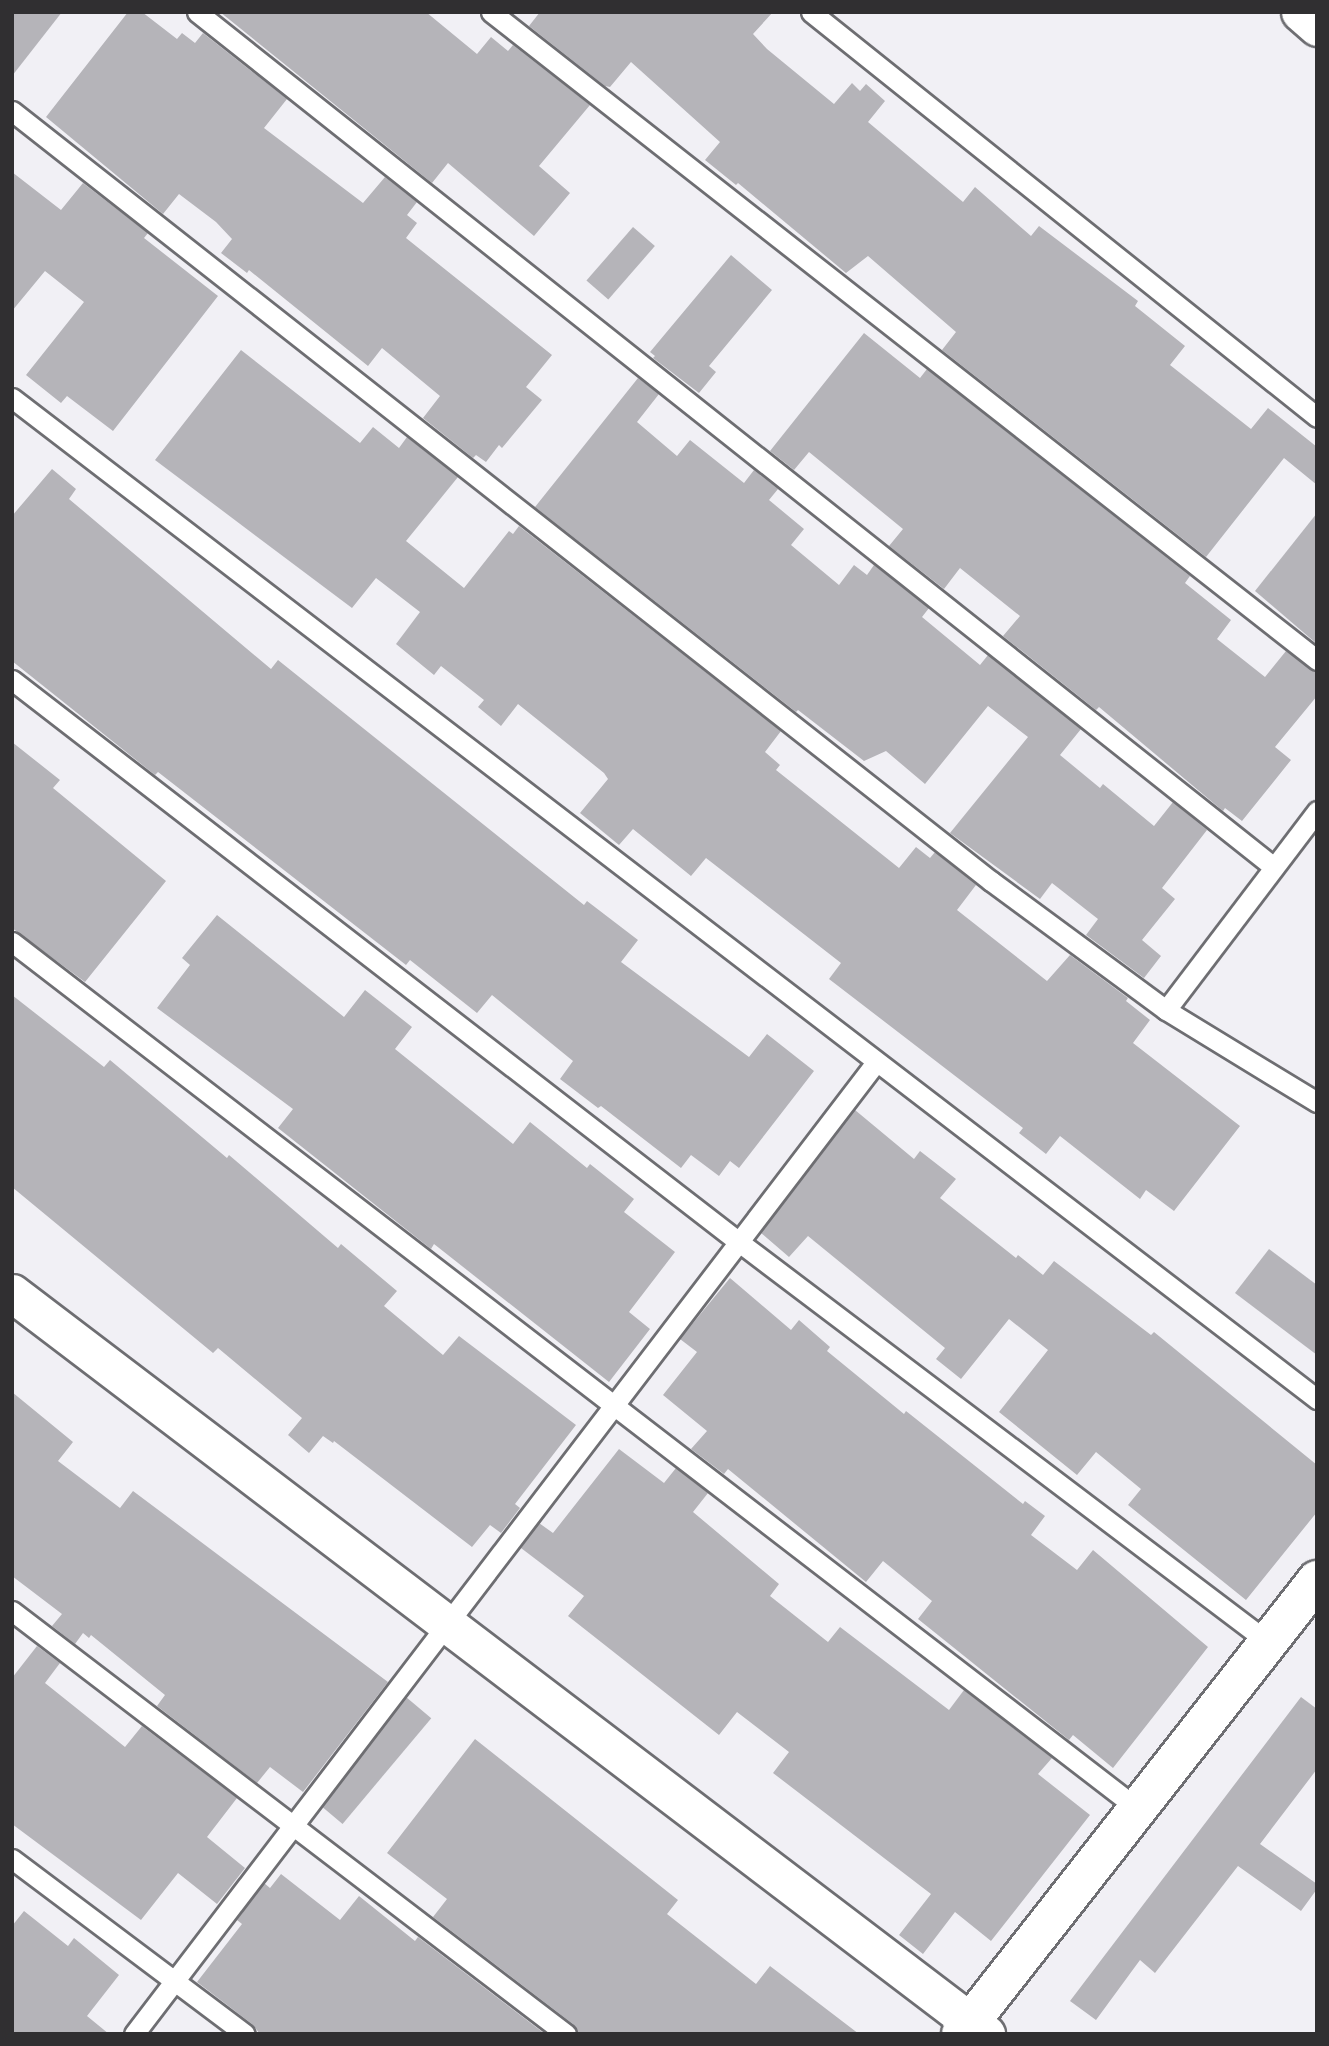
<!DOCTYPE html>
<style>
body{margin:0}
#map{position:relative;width:1329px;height:2046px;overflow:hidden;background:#f1f0f5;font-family:Lato,sans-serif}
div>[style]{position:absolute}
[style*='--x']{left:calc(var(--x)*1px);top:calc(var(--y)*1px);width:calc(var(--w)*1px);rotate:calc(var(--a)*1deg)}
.building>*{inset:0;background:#b5b4b9;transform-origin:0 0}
.roads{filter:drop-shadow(2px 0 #6e6e72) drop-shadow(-2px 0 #6e6e72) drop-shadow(0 2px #6e6e72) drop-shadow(0 -2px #6e6e72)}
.service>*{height:19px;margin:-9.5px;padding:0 9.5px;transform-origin:9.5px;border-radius:9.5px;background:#fff}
.minor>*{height:37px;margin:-18.5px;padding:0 18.5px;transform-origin:18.5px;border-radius:18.5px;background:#fff}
.tertiary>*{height:38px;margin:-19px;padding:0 19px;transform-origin:19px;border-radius:19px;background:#fff}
span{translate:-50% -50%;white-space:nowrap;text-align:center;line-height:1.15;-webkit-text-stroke:5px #fff;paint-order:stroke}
.frame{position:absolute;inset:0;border:14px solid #302f31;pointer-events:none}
</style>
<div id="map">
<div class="building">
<div style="clip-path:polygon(12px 12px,62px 12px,12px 76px)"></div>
<div style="clip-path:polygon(128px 12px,142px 12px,177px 39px,182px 33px,195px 43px,203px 33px,287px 99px,264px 128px,363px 203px,385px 177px,417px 202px,407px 215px,417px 223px,406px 238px,552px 355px,526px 387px,542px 400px,502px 448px,499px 445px,486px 462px,476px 455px,473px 458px,423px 418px,440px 396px,382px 348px,368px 366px,249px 270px,247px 273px,221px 253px,232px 239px,216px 222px,179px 194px,163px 214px,46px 117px)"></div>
<div style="clip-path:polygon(220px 12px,426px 12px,477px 54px,491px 37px,508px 51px,513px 45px,590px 105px,539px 166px,570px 193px,534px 236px,448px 163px,432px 183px)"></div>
<div style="clip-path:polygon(540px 12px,773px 12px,753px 34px,767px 49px,834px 104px,852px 83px,860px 91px,866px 84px,885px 101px,868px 122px,963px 202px,975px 187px,1031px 236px,1039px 226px,1138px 301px,1135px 306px,1185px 346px,1170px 365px,1251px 429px,1268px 408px,1317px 447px,1317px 485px,1284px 458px,1206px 557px,942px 350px,956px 332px,868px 256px,846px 273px,738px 183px,736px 185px,705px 160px,720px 142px,631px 62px,610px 87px,605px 86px,529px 26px)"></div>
<div style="clip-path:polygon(12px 172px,61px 210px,83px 183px,148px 233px,144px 238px,218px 296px,113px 431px,67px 396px,61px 403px,26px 375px,84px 302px,45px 271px,12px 311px)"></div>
<div style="left:633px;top:227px;width:29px;height:71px;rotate:41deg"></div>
<div style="clip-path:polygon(731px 255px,772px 290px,709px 366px,716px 372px,699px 393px,653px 358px,655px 356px,650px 352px)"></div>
<div style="clip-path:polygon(864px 333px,920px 378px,927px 369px,1190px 576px,1185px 583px,1231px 620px,1217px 639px,1265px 677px,1286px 651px,1317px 672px,1317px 696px,1275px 747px,1291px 760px,1242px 821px,1225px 808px,1223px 811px,1099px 707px,1096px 710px,1003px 636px,1020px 616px,960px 568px,944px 589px,889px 546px,903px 529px,809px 452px,794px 470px,770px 451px)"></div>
<div style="clip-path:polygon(241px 350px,360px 443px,373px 427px,399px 448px,407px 437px,458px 477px,406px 541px,464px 588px,509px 531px,513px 534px,519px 526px,781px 731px,765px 752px,780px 765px,776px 770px,899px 868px,916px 847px,930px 858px,935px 852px,976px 885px,957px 910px,1047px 981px,1070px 955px,1128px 998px,1126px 1001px,1150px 1020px,1133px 1043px,1240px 1126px,1174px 1211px,1146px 1190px,1140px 1199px,1060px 1136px,1046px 1154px,1019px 1133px,1023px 1128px,829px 979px,841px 963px,706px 858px,691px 876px,633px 829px,619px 845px,580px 813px,608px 779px,604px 773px,518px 704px,501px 726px,478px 707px,484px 700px,441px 666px,434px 675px,396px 644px,420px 612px,376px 578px,352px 608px,155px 460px)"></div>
<div style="clip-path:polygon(638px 378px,659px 394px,637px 422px,677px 456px,690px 440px,744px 483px,754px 470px,778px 489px,769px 500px,804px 529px,791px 545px,839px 585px,854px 565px,867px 575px,874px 565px,929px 608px,922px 617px,980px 665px,988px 655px,1081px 729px,1060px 755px,1100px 788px,1103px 784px,1154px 826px,1173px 802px,1207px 830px,1162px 888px,1175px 899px,1142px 940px,1161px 956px,1144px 978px,1086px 935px,1098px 919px,1052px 883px,1040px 899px,950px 833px,1028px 737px,988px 706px,925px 784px,886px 751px,864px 761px,798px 710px,796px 712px,535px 507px)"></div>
<div style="clip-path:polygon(52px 469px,76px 489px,69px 499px,271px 669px,278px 660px,584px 905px,587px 901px,638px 940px,621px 962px,749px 1057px,767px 1034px,814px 1071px,739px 1168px,730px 1161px,719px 1176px,691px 1155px,681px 1168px,601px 1106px,598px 1108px,560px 1079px,573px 1061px,492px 995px,477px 1013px,410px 960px,406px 965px,158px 772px,155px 775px,12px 661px,12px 516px)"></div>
<div style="clip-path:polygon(1317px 513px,1317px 644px,1255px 591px)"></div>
<div style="clip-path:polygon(12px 742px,60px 780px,53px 788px,166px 881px,85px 982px,12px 928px)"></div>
<div style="clip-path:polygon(217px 915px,344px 1017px,365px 990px,412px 1027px,395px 1049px,513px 1144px,530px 1122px,587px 1168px,590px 1164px,634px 1199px,624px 1212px,675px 1252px,629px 1312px,650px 1329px,609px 1382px,434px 1244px,431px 1249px,278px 1128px,293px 1109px,157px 1008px,190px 965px,182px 958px)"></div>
<div style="clip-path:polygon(12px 995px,104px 1067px,110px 1060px,227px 1158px,229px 1155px,338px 1248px,341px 1244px,397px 1291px,384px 1306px,443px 1355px,459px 1336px,576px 1425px,515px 1504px,520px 1508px,501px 1533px,490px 1525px,472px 1547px,334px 1441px,333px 1443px,323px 1436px,309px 1453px,288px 1435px,302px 1418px,218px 1348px,213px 1353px,12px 1187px)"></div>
<div style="clip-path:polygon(855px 1110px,914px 1159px,920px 1151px,956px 1179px,940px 1198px,1016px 1258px,1018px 1255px,1043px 1275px,1054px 1261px,1151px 1335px,1154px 1332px,1317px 1465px,1317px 1512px,1246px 1600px,1128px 1505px,1141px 1489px,1096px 1452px,1077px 1475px,999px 1412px,1048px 1350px,1009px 1319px,961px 1379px,936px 1359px,945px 1348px,808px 1236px,789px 1257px,761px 1233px)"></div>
<div style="clip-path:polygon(1269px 1249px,1317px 1285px,1317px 1355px,1235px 1293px)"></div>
<div style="clip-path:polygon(730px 1278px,791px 1330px,799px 1320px,830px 1347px,827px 1351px,904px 1414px,906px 1411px,1023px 1504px,1025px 1501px,1045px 1516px,1031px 1535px,1077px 1570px,1093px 1550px,1208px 1647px,1113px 1768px,1073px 1735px,1069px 1740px,918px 1619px,932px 1601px,883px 1561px,866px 1582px,728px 1469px,724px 1474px,691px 1449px,707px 1431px,663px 1395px,697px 1352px,680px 1339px)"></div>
<div style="clip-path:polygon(12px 1392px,73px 1442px,58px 1461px,120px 1508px,133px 1491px,388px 1682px,303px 1792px,270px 1767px,257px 1783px,157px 1706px,165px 1695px,91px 1635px,89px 1638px,83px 1633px,75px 1644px,52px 1626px,62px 1614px,12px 1576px)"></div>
<div style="clip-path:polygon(619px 1449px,664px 1483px,676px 1468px,708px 1493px,693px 1512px,779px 1584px,770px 1596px,828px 1642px,840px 1627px,949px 1710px,964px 1690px,1052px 1758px,1038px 1774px,1090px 1815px,991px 1941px,955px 1912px,923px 1954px,899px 1935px,931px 1894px,773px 1773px,789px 1752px,737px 1712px,719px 1735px,568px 1616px,584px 1596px,521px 1548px,539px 1523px,553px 1533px)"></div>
<div style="clip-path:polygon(37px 1646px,60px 1663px,45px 1683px,125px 1747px,142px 1726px,237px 1798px,207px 1837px,245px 1868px,217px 1904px,178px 1873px,141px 1920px,12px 1824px,12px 1678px)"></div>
<div style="left:406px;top:1697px;width:33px;height:138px;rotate:40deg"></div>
<div style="clip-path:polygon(1301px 1697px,1317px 1709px,1317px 1769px,1260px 1844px,1317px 1884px,1317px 1889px,1301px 1911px,1238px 1866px,1155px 1973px,1140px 1960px,1096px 2020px,1070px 2001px)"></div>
<div style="clip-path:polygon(475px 1739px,678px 1900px,667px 1914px,756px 1984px,770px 1966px,859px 2034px,578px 2034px,573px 2024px,433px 1917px,447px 1899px,387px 1853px)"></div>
<div style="clip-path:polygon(281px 1874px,340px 1920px,359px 1896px,415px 1941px,418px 1937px,545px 2034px,260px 2034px,252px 2024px,197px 1982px,242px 1924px,237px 1920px,264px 1883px,270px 1888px)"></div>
<div style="clip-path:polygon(24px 1911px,68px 1946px,74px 1938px,119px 1975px,87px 2016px,109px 2034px,12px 2034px,12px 1926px)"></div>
</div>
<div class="roads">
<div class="service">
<div style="--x:197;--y:12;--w:1375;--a:38.45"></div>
<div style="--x:491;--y:12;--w:1050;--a:38.11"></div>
<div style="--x:811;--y:12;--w:648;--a:38.67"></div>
<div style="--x:12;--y:111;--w:1246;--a:38.19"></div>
<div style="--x:991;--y:881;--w:217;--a:36.4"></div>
<div style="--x:1166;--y:1010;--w:177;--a:31.4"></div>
<div style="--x:12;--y:398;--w:1645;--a:37.49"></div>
<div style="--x:12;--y:680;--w:919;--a:37.71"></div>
<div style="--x:739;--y:1242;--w:663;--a:37.09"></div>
<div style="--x:12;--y:942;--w:1420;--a:37.59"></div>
<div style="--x:1166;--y:1010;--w:250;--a:-52.8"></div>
<div style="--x:12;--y:1611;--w:697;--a:37.36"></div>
<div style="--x:12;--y:1859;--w:291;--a:36.9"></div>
<div style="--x:134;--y:2034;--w:1223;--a:-52.64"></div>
</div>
<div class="minor">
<div style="--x:1300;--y:12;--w:23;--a:41"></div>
<div style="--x:12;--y:1293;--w:1224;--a:37.26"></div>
</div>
<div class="tertiary">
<div style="--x:961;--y:2034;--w:577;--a:-51.9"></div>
</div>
</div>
<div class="frame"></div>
</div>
